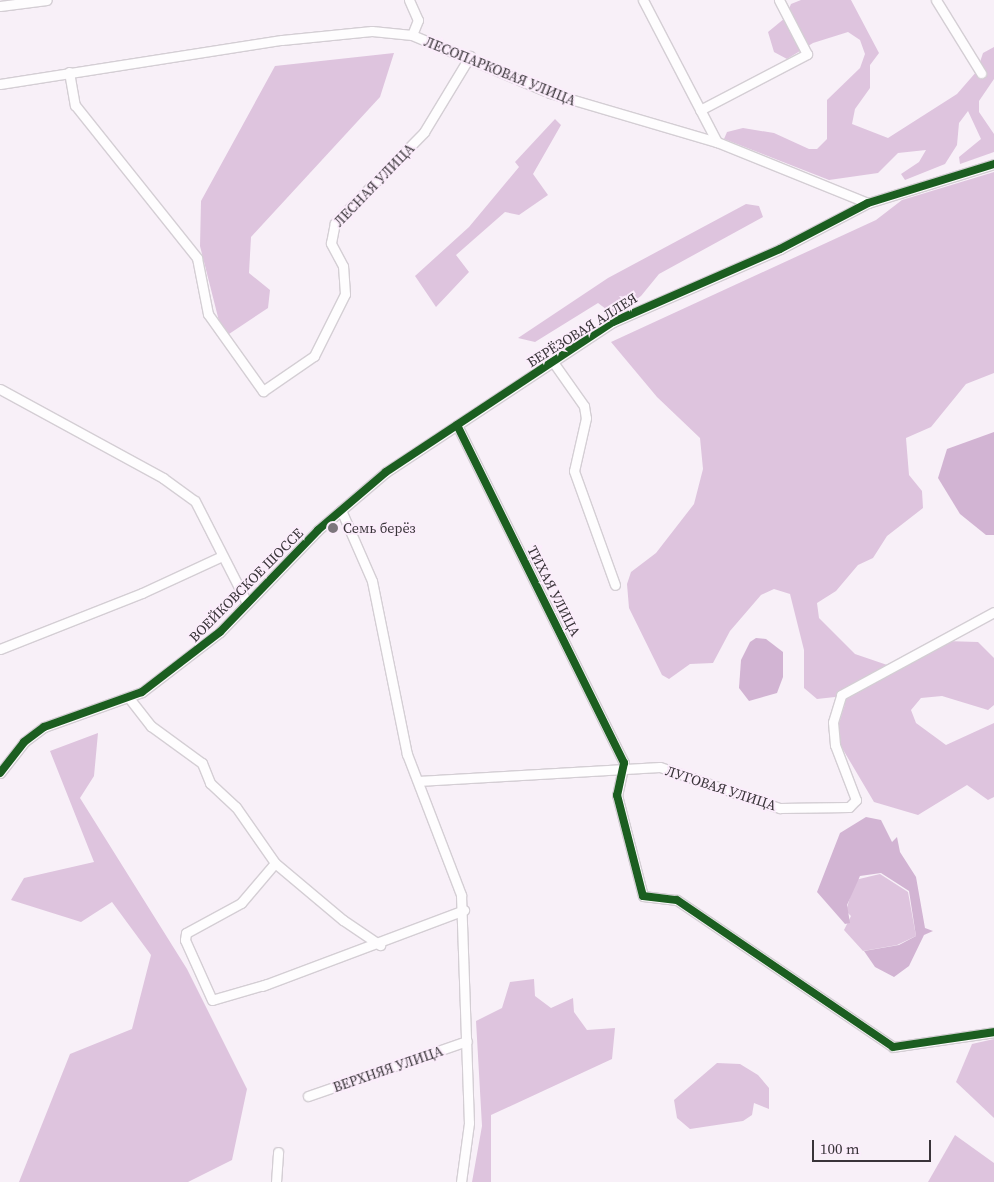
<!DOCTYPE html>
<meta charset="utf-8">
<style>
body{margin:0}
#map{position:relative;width:994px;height:1182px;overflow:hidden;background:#f8f0f8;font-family:"Source Serif 4",serif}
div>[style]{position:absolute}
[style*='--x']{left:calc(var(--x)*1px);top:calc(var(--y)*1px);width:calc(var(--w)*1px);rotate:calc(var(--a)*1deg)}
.forest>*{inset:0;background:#dec4de}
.water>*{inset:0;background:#d2b4d3}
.roads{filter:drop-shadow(1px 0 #d4ced4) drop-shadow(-1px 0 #d4ced4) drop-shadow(0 1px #d4ced4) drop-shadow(0 -1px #d4ced4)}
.minor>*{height:9px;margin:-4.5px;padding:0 4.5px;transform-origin:4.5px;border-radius:4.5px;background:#fefdfe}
.cycleway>*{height:8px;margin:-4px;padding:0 4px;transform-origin:4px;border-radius:4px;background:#1b5e20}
.dots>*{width:14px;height:14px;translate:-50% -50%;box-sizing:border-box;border:2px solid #fbedfb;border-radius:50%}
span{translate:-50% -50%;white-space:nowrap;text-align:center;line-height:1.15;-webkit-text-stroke:4px #fbedfb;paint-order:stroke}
.street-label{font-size:14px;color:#393439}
.poi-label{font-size:14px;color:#393439}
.left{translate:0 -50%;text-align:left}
.scale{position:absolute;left:812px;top:1140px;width:119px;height:22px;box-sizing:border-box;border:2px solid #393439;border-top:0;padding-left:6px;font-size:15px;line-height:18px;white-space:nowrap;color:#393439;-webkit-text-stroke:4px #fbedfb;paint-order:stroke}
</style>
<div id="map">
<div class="forest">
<div style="clip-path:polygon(801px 0,851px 0,879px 53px,870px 65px,870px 88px,855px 109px,852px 124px,888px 138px,957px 94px,977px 71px,983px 53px,994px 47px,994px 79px,979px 101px,979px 112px,994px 134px,994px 152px,960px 164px,959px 157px,981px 139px,968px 111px,959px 123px,957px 145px,945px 164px,905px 180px,901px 174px,919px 162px,926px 150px,898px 153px,878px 173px,829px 180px,724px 139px,727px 132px,743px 128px,774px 133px,809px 149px,817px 149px,827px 139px,827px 100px,860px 68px,865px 54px,860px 40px,848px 32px,813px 43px,787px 59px,774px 52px,768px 32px,785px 18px,791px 4px)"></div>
<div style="clip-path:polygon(394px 53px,380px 97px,251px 237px,249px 273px,270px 290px,268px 308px,229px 334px,221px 329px,200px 246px,201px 201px,275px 66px)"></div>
<div style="clip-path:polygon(555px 119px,561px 125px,533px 174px,548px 195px,519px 215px,505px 212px,456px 255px,469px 272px,436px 307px,415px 276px,469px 227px,519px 167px,515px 162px)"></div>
<div style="clip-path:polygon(994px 172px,994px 373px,966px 384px,931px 427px,906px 438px,909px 475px,922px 491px,923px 508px,887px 536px,873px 558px,858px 565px,836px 591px,817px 603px,819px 618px,855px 654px,896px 668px,945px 641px,978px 642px,994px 658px,994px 705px,988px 710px,942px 696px,921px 698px,911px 710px,916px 723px,946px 745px,994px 723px,994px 797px,988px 800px,967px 785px,918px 815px,874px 802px,835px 736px,845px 704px,835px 697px,817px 699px,804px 688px,804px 650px,790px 594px,774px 589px,761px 595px,730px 631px,713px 663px,690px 664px,669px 679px,662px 675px,629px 608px,627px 584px,631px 572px,656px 553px,694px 504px,703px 469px,700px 438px,657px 397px,611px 342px,876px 220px,902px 200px)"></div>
<div style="clip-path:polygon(746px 204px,759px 206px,763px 217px,659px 274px,641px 296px,614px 315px,598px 303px,535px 342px,518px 338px,608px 278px)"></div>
<div style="clip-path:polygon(98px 733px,94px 776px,80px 798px,187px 969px,247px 1089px,232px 1160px,188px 1182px,19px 1182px,70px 1054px,132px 1029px,151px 955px,112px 902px,81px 922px,11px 900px,24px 878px,94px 862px,50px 751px)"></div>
<div style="clip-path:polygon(880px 874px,908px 892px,916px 936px,897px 945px,863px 951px,844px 930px,851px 916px,846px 911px,855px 880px)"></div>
<div style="clip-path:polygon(534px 979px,535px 996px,551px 1008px,573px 998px,574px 1012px,587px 1030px,615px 1028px,612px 1059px,491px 1115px,491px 1182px,472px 1182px,482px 1126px,476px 1021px,502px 1008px,510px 982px)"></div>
<div style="clip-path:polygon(994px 1039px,994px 1118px,956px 1082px,972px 1044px)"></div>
<div style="clip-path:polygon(717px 1063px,740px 1064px,758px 1075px,769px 1088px,769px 1109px,754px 1103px,752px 1115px,743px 1121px,690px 1129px,677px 1118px,674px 1100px)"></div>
<div style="clip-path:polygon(955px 1135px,994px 1163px,994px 1182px,928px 1182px)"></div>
</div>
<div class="water">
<div style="clip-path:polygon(994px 432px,994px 535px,986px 535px,960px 514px,938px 478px,947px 449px)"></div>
<div style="clip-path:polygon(756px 638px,766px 639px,783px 652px,783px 677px,777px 693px,749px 701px,739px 688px,741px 660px,750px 642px)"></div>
<div style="clip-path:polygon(866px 817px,881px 820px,892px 842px,897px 837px,900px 852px,916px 877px,925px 928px,933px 931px,924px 935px,909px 966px,894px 977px,875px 967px,864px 951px,899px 945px,916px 936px,909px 891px,881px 873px,860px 876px,847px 905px,850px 923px,845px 924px,817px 892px,840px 833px)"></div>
</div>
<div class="roads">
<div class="minor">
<div style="--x:409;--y:0;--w:22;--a:66"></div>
<div style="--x:418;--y:20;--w:16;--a:112"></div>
<div style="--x:643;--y:0;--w:160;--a:62.5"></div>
<div style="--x:936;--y:0;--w:86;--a:58.3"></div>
<div style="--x:0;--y:6;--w:47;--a:-7.3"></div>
<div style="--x:69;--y:72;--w:34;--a:80"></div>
<div style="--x:75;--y:105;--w:196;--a:51.4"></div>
<div style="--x:197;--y:258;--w:57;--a:78.9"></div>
<div style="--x:208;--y:314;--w:95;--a:54.5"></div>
<div style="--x:263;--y:391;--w:62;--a:-34.5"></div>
<div style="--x:314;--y:356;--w:69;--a:-63.4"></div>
<div style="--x:345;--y:294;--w:28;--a:-94"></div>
<div style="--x:343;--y:266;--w:26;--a:-118"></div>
<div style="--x:331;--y:243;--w:20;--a:-79"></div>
<div style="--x:335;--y:223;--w:127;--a:-45.6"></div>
<div style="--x:424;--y:132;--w:89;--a:-58.8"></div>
<div style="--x:0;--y:84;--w:285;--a:-8.9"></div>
<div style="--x:282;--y:40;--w:90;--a:-5.7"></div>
<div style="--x:372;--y:31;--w:40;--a:5.7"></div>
<div style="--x:412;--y:35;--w:150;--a:22.8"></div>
<div style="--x:550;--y:93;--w:174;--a:16.4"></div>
<div style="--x:717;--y:142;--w:163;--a:22"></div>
<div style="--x:700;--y:110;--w:121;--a:-27.6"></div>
<div style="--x:807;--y:54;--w:61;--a:-117.4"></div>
<div style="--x:553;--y:362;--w:54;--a:54.8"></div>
<div style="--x:584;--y:406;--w:12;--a:81"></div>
<div style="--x:586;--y:418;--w:54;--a:102.8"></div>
<div style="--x:574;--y:471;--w:121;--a:70.2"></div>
<div style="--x:0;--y:389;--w:186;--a:28.6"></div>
<div style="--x:163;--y:478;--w:39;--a:36"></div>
<div style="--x:195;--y:501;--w:114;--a:63"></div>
<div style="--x:457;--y:425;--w:377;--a:63.7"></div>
<div style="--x:624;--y:763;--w:33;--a:102"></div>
<div style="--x:617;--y:795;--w:104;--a:75.6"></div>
<div style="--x:643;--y:896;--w:34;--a:7"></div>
<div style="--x:677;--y:900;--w:261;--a:34.2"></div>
<div style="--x:893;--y:1047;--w:102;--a:-8.4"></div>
<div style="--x:341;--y:510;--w:77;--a:66.4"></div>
<div style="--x:372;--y:581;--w:177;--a:78.6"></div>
<div style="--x:407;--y:754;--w:151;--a:69"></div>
<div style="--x:461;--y:895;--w:228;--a:88"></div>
<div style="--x:469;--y:1123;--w:60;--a:97.7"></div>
<div style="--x:0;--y:649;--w:153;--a:-21.5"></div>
<div style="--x:142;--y:593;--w:88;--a:-24.8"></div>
<div style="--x:129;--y:698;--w:36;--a:52"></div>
<div style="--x:151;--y:726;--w:63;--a:36"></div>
<div style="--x:202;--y:763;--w:22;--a:68"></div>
<div style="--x:210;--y:783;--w:35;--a:43"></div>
<div style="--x:236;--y:807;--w:68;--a:55.1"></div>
<div style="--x:275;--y:863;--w:89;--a:40"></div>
<div style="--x:343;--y:920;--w:45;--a:34"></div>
<div style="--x:0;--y:773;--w:39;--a:-52"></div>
<div style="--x:24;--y:742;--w:25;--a:-37"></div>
<div style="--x:44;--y:727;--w:104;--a:-19.7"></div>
<div style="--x:142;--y:692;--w:98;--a:-37.6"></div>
<div style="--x:220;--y:632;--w:141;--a:-46.1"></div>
<div style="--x:318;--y:530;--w:89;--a:-40.5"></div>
<div style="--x:386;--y:472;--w:272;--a:-33.5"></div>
<div style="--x:613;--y:322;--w:182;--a:-23.6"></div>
<div style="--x:780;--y:249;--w:99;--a:-27.6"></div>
<div style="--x:868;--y:203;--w:132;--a:-17.2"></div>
<div style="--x:418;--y:781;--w:242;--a:-3.3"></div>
<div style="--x:660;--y:767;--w:127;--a:18.9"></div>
<div style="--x:780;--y:808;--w:69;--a:-0.8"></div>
<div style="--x:849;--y:807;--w:10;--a:-45"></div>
<div style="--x:856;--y:800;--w:59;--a:-110.9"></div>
<div style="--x:835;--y:745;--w:23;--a:-95"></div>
<div style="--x:833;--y:722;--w:28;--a:-73"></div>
<div style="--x:841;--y:695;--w:174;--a:-28.5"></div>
<div style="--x:267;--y:984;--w:57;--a:163.8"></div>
<div style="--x:212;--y:1000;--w:66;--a:-114.2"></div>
<div style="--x:185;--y:940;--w:7;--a:-82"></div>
<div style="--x:186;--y:933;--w:63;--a:-28.6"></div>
<div style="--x:241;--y:903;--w:52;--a:-49.6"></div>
<div style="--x:262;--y:986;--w:216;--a:-20.6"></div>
<div style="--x:308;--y:1096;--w:168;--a:-19.1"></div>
<div style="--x:276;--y:1182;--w:30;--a:-86"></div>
</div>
</div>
<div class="cycleway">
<div style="--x:457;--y:425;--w:377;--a:63.7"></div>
<div style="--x:624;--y:763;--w:33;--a:102"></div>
<div style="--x:617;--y:795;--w:104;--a:75.6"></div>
<div style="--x:643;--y:896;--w:34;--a:7"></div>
<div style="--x:677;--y:900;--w:261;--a:34.2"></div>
<div style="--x:893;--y:1047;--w:102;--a:-8.4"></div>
<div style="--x:0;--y:773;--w:39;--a:-52"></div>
<div style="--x:24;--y:742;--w:25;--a:-37"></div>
<div style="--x:44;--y:727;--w:104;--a:-19.7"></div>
<div style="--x:142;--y:692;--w:98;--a:-37.6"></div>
<div style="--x:220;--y:632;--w:141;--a:-46.1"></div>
<div style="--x:318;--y:530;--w:89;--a:-40.5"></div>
<div style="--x:386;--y:472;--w:272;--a:-33.5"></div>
<div style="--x:613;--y:322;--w:182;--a:-23.6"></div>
<div style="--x:780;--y:249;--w:99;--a:-27.6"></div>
<div style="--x:868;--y:203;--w:132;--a:-17.2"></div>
</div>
<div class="dots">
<div style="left:333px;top:528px;background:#7c767c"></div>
</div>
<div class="street-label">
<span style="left:500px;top:71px;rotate:22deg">ЛЕСОПАРКОВАЯ УЛИЦА</span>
<span style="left:374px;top:185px;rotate:-46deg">ЛЕСНАЯ УЛИЦА</span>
<span style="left:582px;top:330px;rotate:-32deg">БЕРЁЗОВАЯ АЛЛЕЯ</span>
<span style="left:246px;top:585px;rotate:-45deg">ВОЕЙКОВСКОЕ ШОССЕ</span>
<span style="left:554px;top:591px;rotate:63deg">ТИХАЯ УЛИЦА</span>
<span style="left:721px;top:788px;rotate:18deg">ЛУГОВАЯ УЛИЦА</span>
<span style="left:388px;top:1069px;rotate:-19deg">ВЕРХНЯЯ УЛИЦА</span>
</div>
<div class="poi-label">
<span class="left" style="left:343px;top:528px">Семь берёз</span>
</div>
<div class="scale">100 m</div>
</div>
